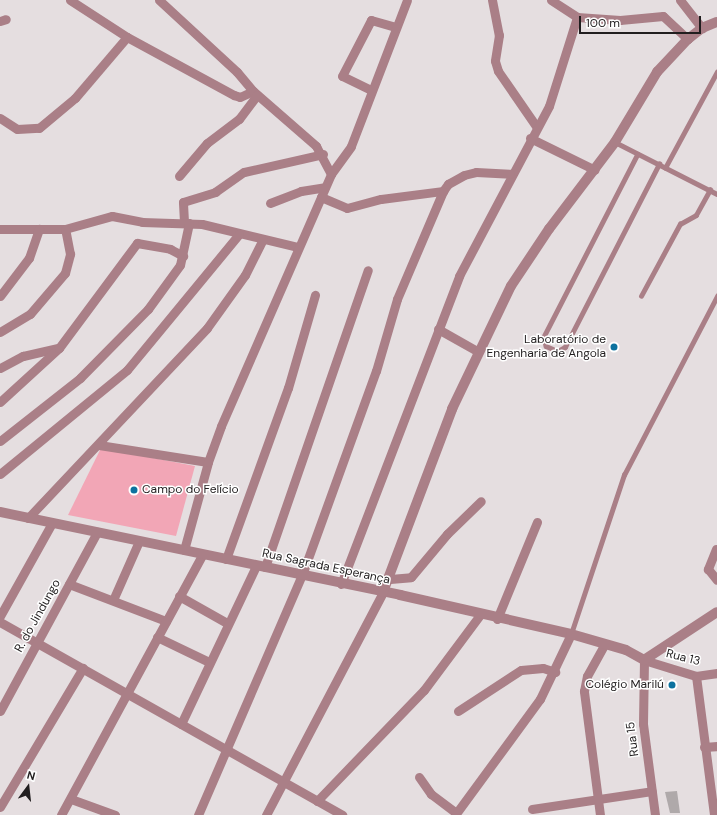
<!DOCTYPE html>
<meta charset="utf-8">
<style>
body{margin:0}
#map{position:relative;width:717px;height:815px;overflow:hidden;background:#e5dee0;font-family:"DM Sans",sans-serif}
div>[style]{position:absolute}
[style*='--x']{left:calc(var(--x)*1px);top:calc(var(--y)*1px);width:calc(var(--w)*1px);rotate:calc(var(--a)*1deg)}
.green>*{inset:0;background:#f2a6b6}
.building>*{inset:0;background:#afa9aa}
.service>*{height:4.5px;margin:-2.25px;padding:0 2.25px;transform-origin:2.25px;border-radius:2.25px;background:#aa7f87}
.minor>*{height:9px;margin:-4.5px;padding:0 4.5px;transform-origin:4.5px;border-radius:4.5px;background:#aa7f87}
.tertiary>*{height:10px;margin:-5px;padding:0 5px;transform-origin:5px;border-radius:5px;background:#aa7f87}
.dots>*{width:11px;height:11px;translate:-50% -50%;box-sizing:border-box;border:2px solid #fff;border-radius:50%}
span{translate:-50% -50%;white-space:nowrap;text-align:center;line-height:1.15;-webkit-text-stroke:3px #fff;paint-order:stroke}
.poi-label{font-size:12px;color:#211e1f}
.right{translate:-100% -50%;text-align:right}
.left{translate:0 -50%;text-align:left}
.street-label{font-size:12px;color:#211e1f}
.north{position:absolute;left:8px;top:767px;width:40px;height:40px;-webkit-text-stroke:3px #fff;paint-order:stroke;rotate:15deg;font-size:11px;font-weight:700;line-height:16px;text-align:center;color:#211e1f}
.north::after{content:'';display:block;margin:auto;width:14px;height:18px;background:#211e1f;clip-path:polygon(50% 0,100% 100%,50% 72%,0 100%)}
.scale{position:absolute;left:579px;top:16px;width:122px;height:18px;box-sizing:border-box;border:2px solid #211e1f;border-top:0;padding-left:5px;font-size:12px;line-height:14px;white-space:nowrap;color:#211e1f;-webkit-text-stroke:3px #fff;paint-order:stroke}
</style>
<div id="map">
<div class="green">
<div style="clip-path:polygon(101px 448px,195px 466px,176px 536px,68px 515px)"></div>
</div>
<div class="building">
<div style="clip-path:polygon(677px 791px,680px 813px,670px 813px,665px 792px)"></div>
</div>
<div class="service">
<div style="--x:615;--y:142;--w:114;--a:27"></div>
<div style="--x:638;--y:154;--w:206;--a:117.2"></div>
<div style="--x:544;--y:337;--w:9;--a:77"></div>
<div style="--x:546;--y:346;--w:13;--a:23"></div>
<div style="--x:558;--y:351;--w:8;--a:-30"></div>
<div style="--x:565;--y:347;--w:206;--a:-62.8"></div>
<div style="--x:665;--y:168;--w:109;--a:-61.6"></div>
<div style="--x:641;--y:296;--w:82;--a:-61.6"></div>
<div style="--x:680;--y:224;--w:18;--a:-29"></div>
<div style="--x:696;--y:215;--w:29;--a:-61"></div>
<div style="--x:571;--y:634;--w:168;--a:-71.6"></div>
<div style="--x:624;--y:475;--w:202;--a:-62.5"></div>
</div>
<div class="minor">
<div style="--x:70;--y:0;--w:68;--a:33"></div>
<div style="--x:127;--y:37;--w:122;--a:28.5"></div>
<div style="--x:234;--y:95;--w:6;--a:18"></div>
<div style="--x:240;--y:97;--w:14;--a:-25"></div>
<div style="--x:159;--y:0;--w:106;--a:42.7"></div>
<div style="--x:237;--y:72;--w:25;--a:50"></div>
<div style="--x:253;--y:91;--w:84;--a:41.1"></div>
<div style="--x:316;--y:146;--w:32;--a:62"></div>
<div style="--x:492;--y:0;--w:36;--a:79"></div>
<div style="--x:499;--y:35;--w:26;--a:99"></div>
<div style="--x:495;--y:61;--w:10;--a:73"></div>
<div style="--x:498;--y:71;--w:67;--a:55.4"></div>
<div style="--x:551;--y:0;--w:31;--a:33"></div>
<div style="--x:577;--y:17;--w:43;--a:4"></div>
<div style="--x:620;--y:20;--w:43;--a:-5.3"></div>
<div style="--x:663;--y:16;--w:34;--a:43"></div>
<div style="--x:680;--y:0;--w:36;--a:52"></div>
<div style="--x:0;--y:21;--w:6;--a:-18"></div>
<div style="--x:371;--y:90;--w:32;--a:-154"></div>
<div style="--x:342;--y:76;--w:63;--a:-62.6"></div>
<div style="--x:371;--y:20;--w:25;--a:16"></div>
<div style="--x:0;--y:118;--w:20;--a:33"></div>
<div style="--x:17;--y:129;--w:22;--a:-3"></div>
<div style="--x:39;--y:128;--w:47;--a:-39.8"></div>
<div style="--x:75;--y:98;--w:80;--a:-49.6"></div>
<div style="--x:530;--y:138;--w:72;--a:26.2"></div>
<div style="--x:179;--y:176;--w:43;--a:-49.7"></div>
<div style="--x:207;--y:143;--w:40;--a:-37"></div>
<div style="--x:239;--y:119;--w:30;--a:-53"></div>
<div style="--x:321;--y:197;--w:28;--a:23"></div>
<div style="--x:347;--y:208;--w:35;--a:-15"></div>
<div style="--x:381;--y:199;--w:63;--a:-7.4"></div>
<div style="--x:270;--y:203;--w:33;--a:-21"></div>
<div style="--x:301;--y:191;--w:24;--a:-9"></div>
<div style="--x:184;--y:222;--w:20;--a:-93"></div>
<div style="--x:183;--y:202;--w:34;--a:-17"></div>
<div style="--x:215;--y:192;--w:35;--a:-35"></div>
<div style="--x:244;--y:172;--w:81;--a:-12.8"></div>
<div style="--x:0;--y:229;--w:65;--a:0"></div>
<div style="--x:65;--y:229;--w:49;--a:-15.5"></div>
<div style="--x:112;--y:216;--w:31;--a:11"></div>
<div style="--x:142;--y:222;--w:60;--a:1.9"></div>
<div style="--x:202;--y:224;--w:99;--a:13.5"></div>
<div style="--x:0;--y:296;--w:48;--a:-52.7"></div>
<div style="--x:29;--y:258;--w:31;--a:-71"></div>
<div style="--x:438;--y:329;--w:45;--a:29.4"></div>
<div style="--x:0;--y:332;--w:35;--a:-31"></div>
<div style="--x:30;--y:314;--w:54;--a:-49.5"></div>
<div style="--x:65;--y:273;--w:20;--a:-75"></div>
<div style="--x:70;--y:254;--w:25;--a:-101"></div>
<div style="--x:0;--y:368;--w:26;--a:-28"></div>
<div style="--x:23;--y:356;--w:37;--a:-13"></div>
<div style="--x:0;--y:402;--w:80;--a:-42.5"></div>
<div style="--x:59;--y:348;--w:131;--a:-53.4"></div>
<div style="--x:137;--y:243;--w:34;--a:10"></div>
<div style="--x:170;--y:249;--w:15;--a:28"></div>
<div style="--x:0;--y:441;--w:102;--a:-38.2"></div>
<div style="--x:80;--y:378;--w:97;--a:-45.4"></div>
<div style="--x:148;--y:309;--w:54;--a:-54"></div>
<div style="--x:180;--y:265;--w:43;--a:-77.9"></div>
<div style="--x:99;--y:445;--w:110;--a:8.9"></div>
<div style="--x:0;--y:474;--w:164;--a:-39.3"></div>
<div style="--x:127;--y:370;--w:176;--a:-50.5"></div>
<div style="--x:28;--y:518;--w:261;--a:-46.7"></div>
<div style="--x:207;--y:328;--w:65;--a:-54.4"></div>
<div style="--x:245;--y:275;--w:40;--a:-63.4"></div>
<div style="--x:716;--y:549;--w:22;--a:112"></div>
<div style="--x:708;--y:569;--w:14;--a:51"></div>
<div style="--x:184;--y:550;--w:91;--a:-74.7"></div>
<div style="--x:208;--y:462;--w:38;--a:-70"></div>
<div style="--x:221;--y:426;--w:275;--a:-66.4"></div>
<div style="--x:331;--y:174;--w:34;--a:-54"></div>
<div style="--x:351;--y:146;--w:156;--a:-69"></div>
<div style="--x:226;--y:559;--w:182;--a:-70.1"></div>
<div style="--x:288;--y:388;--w:97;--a:-73.8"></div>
<div style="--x:265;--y:567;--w:314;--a:-70.9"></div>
<div style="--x:390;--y:579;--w:21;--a:-5"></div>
<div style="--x:411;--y:577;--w:56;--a:-50.1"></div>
<div style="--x:447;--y:534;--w:47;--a:-44.1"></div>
<div style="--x:69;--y:584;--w:104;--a:20.9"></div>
<div style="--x:341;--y:584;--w:330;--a:-69"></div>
<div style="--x:459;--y:276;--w:192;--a:-62.1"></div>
<div style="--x:549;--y:106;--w:93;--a:-72.5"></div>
<div style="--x:179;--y:596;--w:55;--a:29.4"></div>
<div style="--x:113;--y:600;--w:64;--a:-66.2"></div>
<div style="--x:0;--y:616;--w:107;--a:-60.8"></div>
<div style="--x:497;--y:619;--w:105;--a:-67.6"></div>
<div style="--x:0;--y:622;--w:393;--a:29.4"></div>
<div style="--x:157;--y:637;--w:58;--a:25.7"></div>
<div style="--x:696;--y:676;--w:140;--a:82.6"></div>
<div style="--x:0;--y:711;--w:204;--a:-61.5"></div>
<div style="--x:458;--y:711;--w:75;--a:-33.1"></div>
<div style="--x:521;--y:670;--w:22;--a:-5"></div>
<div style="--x:543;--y:668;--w:13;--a:18"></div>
<div style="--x:181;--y:724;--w:175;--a:-64.6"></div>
<div style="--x:704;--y:747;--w:13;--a:-4"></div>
<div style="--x:419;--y:777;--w:21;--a:55"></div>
<div style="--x:431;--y:794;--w:31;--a:37"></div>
<div style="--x:71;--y:799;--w:47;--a:20"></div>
<div style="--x:317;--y:801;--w:154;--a:-46.1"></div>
<div style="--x:424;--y:690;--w:94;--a:-53.3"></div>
<div style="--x:0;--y:807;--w:162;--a:-59.2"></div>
<div style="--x:532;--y:809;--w:121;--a:-8.5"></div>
<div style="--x:61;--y:815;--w:297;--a:-61.5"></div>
<div style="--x:198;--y:815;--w:262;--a:-66.6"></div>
<div style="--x:302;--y:575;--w:217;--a:-70.1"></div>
<div style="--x:376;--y:371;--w:75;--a:-73.7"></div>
<div style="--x:397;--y:299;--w:117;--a:-66.9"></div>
<div style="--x:443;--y:191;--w:9;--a:-54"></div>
<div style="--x:448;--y:184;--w:18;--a:-29"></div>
<div style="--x:464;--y:175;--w:12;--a:-14"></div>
<div style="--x:476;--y:172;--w:34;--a:3"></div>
<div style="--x:266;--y:815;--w:252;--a:-62.3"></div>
<div style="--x:455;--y:815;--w:144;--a:-53.8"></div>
<div style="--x:540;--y:699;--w:72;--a:-64.5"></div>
<div style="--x:600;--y:815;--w:125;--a:-97.4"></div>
<div style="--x:584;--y:691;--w:15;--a:-79"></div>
<div style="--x:587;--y:676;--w:37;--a:-61"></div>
<div style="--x:655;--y:815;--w:92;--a:-97.5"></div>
<div style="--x:643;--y:724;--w:64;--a:-89.1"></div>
<div style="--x:644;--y:660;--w:54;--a:17.1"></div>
<div style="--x:696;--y:676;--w:21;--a:-8"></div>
</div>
<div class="tertiary">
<div style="--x:0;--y:512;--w:409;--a:11.7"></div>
<div style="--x:400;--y:595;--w:175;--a:12.8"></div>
<div style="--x:571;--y:634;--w:57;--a:16.2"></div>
<div style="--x:626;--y:650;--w:21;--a:29"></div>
<div style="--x:644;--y:660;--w:87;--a:-33.3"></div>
<div style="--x:383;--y:592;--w:196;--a:-69.3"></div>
<div style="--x:452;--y:409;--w:136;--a:-64.4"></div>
<div style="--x:511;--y:286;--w:69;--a:-56.3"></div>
<div style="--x:549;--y:229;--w:109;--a:-52.8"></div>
<div style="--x:615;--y:142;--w:82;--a:-59"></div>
<div style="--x:657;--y:72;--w:45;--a:-46.8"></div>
<div style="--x:688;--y:39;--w:18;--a:-38"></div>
<div style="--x:702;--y:28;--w:16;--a:-22"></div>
</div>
<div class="dots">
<div style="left:614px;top:347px;background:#0d729f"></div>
<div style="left:134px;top:490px;background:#0d729f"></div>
<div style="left:672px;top:685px;background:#0d729f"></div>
</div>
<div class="poi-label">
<span class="right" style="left:606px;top:347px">Laboratório de<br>Engenharia de Angola</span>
<span class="left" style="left:142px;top:490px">Campo do Felício</span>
<span class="right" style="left:664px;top:685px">Colégio Marilú</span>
</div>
<div class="street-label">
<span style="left:326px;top:567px;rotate:12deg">Rua Sagrada Esperança</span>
<span style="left:38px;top:616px;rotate:-61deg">R. do Jindungo</span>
<span style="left:683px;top:658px;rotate:14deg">Rua 13</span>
<span style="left:633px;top:739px;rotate:-97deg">Rua 15</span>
</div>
<div class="north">N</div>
<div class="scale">100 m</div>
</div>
